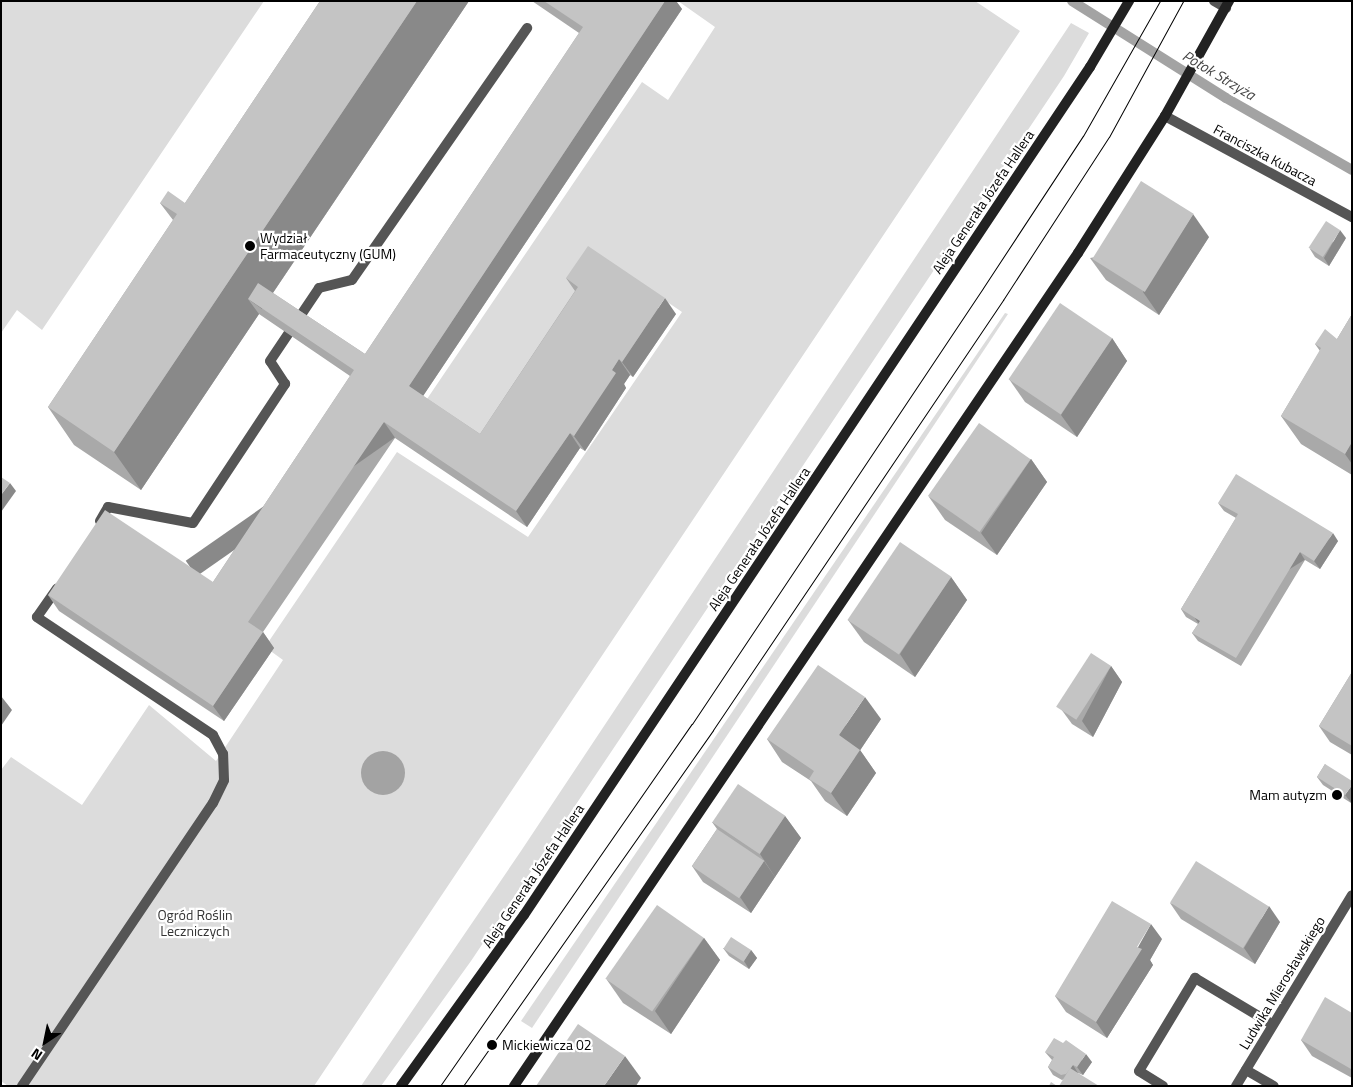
<!DOCTYPE html>
<meta charset="utf-8">
<style>
body{margin:0}
#map{position:relative;width:1353px;height:1087px;overflow:hidden;background:#fff;font-family:"Titillium Web",sans-serif}
div>[style]{position:absolute}
[style*='--x']{left:calc(var(--x)*1px);top:calc(var(--y)*1px);width:calc(var(--w)*1px);rotate:calc(var(--a)*1deg)}
.green>*{inset:0;background:#dcdcdc}
.water>*{inset:0;background:#a3a3a3}
.round{border-radius:50%}
.stream>*{height:10px;margin:-5px;padding:0 5px;transform-origin:5px;border-radius:5px;background:#a3a3a3}
.lane>*{height:10px;margin:-5px;padding:0 5px;transform-origin:5px;border-radius:5px;background:#555}
.street>*{height:10px;margin:-5px;padding:0 5px;transform-origin:5px;border-radius:5px;background:#555}
.secondary>*{height:10px;margin:-5px;padding:0 5px;transform-origin:5px;border-radius:5px;background:#222}
.tram>*{height:1px;margin:-0.5px;padding:0 0.5px;transform-origin:0.5px;border-radius:0.5px;background:#000}
.wall>*{inset:0;background:#a9a9a9}
.shaded-wall>*{inset:0;background:#898989;transform-origin:0 0}
.building>*{inset:0;background:#c4c4c4;transform-origin:0 0}
.dots>*{width:14px;height:14px;translate:-50% -50%;box-sizing:border-box;border:2px solid #fff;border-radius:50%}
span{translate:-50% -50%;white-space:nowrap;text-align:center;line-height:1.15;-webkit-text-stroke:4.5px #fff;paint-order:stroke}
.street-label{font-size:14px;color:#000}
.poi-label{font-size:14px;color:#000}
.left{translate:0 -50%;text-align:left}
.right{translate:-100% -50%;text-align:right}
.park-label{font-size:14px;color:#333}
.water-label{font-size:15px;color:#444;font-style:italic}
.frame{position:absolute;inset:0;border:2px solid #000;pointer-events:none}
.north{position:absolute;left:20px;top:1017px;width:50px;height:50px;-webkit-text-stroke:4px #fff;paint-order:stroke;rotate:214deg;font-size:14px;font-weight:700;line-height:20px;text-align:center;color:#000}
.north::after{content:'';display:block;margin:auto;width:18px;height:22px;background:#000;clip-path:polygon(50% 0,100% 100%,50% 72%,0 100%)}
</style>
<div id="map">
<div class="green">
<div style="clip-path:polygon(1px 1px,264px 1px,42px 330px,17px 310px,1px 333px)"></div>
<div style="clip-path:polygon(678px 1px,975px 1px,1020px 31px,314px 1086px,8px 1086px,1px 1081px,1px 770px,11px 757px,82px 805px,149px 705px,216px 761px,283px 660px,265px 647px,397px 452px,528px 537px,682px 312px,598px 255px,484px 439px,427px 399px,642px 82px,668px 100px,715px 27px)"></div>
<div style="clip-path:polygon(1071px 23px,1089px 33px,1064px 76px,471px 961px,381px 1086px,361px 1086px,521px 851px)"></div>
<div style="clip-path:polygon(1005px 313px,1008px 314px,532px 1028px,521px 1021px)"></div>
</div>
<div class="water">
<div class="round" style="left:361px;top:751px;width:44px;height:44px"></div>
</div>
<div class="stream">
<div style="--x:1072;--y:1;--w:182;--a:32.2"></div>
<div style="--x:1226;--y:98;--w:145;--a:29.7"></div>
</div>
<div class="lane">
<div style="--x:100;--y:521;--w:16;--a:-60"></div>
<div style="--x:108;--y:507;--w:86;--a:10.7"></div>
<div style="--x:193;--y:523;--w:167;--a:-56.5"></div>
<div style="--x:285;--y:384;--w:27;--a:-123"></div>
<div style="--x:270;--y:361;--w:88;--a:-56.1"></div>
<div style="--x:319;--y:288;--w:34;--a:-14"></div>
<div style="--x:352;--y:280;--w:307;--a:-55.2"></div>
<div style="--x:22;--y:1086;--w:341;--a:-56"></div>
<div style="--x:213;--y:803;--w:25;--a:-64"></div>
<div style="--x:224;--y:780;--w:26;--a:-92"></div>
<div style="--x:223;--y:754;--w:21;--a:-118"></div>
<div style="--x:213;--y:735;--w:212;--a:-146.2"></div>
<div style="--x:37;--y:617;--w:35;--a:-55"></div>
<div style="--x:1163;--y:1086;--w:28;--a:-148"></div>
<div style="--x:1139;--y:1071;--w:109;--a:-58.9"></div>
<div style="--x:1195;--y:978;--w:90;--a:30.9"></div>
</div>
<div class="street">
<div style="--x:1214;--y:1;--w:14;--a:30"></div>
<div style="--x:1165;--y:116;--w:213;--a:28.4"></div>
<div style="--x:1246;--y:1070;--w:32;--a:30"></div>
<div style="--x:1236;--y:1086;--w:223;--a:-58.7"></div>
</div>
<div class="secondary">
<div style="--x:401;--y:1086;--w:211;--a:-54.3"></div>
<div style="--x:524;--y:915;--w:1020;--a:-56.28"></div>
<div style="--x:1090;--y:67;--w:77;--a:-59.4"></div>
<div style="--x:514;--y:1086;--w:1006;--a:-55.9"></div>
<div style="--x:1078;--y:253;--w:162;--a:-57.6"></div>
<div style="--x:1165;--y:116;--w:132;--a:-60.9"></div>
</div>
<div class="tram">
<div style="--x:440;--y:1086;--w:441;--a:-55.2"></div>
<div style="--x:692;--y:724;--w:524;--a:-56.28"></div>
<div style="--x:983;--y:288;--w:182;--a:-56.7"></div>
<div style="--x:1083;--y:136;--w:155;--a:-60.3"></div>
<div style="--x:463;--y:1086;--w:435;--a:-54.9"></div>
<div style="--x:713;--y:730;--w:519;--a:-56"></div>
<div style="--x:1003;--y:300;--w:194;--a:-57"></div>
<div style="--x:1109;--y:137;--w:155;--a:-61.4"></div>
</div>
<div class="wall">
<div style="clip-path:polygon(320px 1px,469px 1px,273px 293px,365px 354px,579px 33px,532px 1px,676px 1px,682px 9px,423px 396px,480px 434px,575px 291px,566px 278px,676px 314px,633px 377px,630px 375px,624px 384px,626px 388px,585px 451px,580px 448px,527px 527px,395px 438px,263px 632px,274px 648px,224px 721px,59px 611px,48px 595px,213px 582px,350px 376px,259px 314px,141px 490px,74px 445px,48px 407px,173px 220px,160px 203px,185px 203px)"></div>
<div style="clip-path:polygon(1209px 237px,1159px 315px,1106px 280px,1090px 258px)"></div>
<div style="clip-path:polygon(1346px 238px,1329px 266px,1315px 257px,1310px 249px)"></div>
<div style="clip-path:polygon(1352px 314px,1352px 475px,1301px 444px,1281px 416px,1320px 351px,1315px 344px,1337px 339px)"></div>
<div style="clip-path:polygon(1112px 338px,1127px 361px,1077px 437px,1025px 402px,1009px 379px)"></div>
<div style="clip-path:polygon(1031px 459px,1047px 482px,997px 555px,945px 520px,929px 497px)"></div>
<div style="clip-path:polygon(1218px 503px,1338px 541px,1320px 569px,1305px 560px,1241px 666px,1198px 641px,1192px 633px,1198px 624px,1186px 617px,1181px 609px,1236px 518px,1224px 511px)"></div>
<div style="clip-path:polygon(951px 577px,967px 600px,915px 677px,864px 642px,848px 620px)"></div>
<div style="clip-path:polygon(1111px 666px,1122px 682px,1093px 737px,1072px 724px,1061px 709px)"></div>
<div style="clip-path:polygon(1352px 672px,1352px 755px,1330px 742px,1319px 726px)"></div>
<div style="clip-path:polygon(881px 719px,860px 750px,876px 773px,847px 816px,825px 801px,811px 781px,782px 762px,767px 739px)"></div>
<div style="clip-path:polygon(1325px 764px,1351px 803px,1323px 785px,1317px 777px)"></div>
<div style="clip-path:polygon(785px 816px,801px 838px,751px 913px,703px 882px,692px 866px,717px 829px,712px 822px)"></div>
<div style="clip-path:polygon(1170px 903px,1280px 922px,1255px 964px,1181px 919px)"></div>
<div style="clip-path:polygon(704px 938px,720px 960px,671px 1034px,623px 1003px,607px 980px)"></div>
<div style="clip-path:polygon(1162px 939px,1150px 960px,1153px 965px,1107px 1038px,1066px 1012px,1055px 996px)"></div>
<div style="clip-path:polygon(723px 948px,751px 950px,757px 958px,749px 969px,729px 956px)"></div>
<div style="clip-path:polygon(1352px 1013px,1352px 1078px,1312px 1056px,1301px 1040px)"></div>
<div style="clip-path:polygon(1045px 1052px,1092px 1062px,1083px 1075px,1078px 1073px,1062px 1080px,1053px 1075px,1048px 1067px,1052px 1060px)"></div>
</div>
<div class="shaded-wall">
<div style="clip-path:polygon(417px 1px,469px 1px,262px 309px,248px 299px,259px 314px,141px 490px,114px 452px)"></div>
<div style="clip-path:polygon(665px 1px,676px 1px,682px 9px,419px 402px,409px 386px)"></div>
<div style="clip-path:polygon(1193px 214px,1209px 237px,1159px 315px,1143px 292px)"></div>
<div style="clip-path:polygon(1340px 230px,1346px 238px,1329px 266px,1324px 258px)"></div>
<div style="clip-path:polygon(665px 298px,676px 314px,633px 377px,622px 362px)"></div>
<div style="clip-path:polygon(1112px 338px,1127px 361px,1077px 437px,1061px 415px)"></div>
<div style="clip-path:polygon(619px 359px,630px 375px,624px 384px,626px 388px,585px 451px,574px 436px,612px 370px)"></div>
<div style="left:384px;top:422px;width:19px;height:242px;rotate:55deg"></div>
<div style="clip-path:polygon(570px 433px,580px 448px,527px 527px,516px 511px)"></div>
<div style="clip-path:polygon(1352px 442px,1352px 464px,1345px 454px)"></div>
<div style="clip-path:polygon(1031px 459px,1047px 482px,997px 555px,981px 533px)"></div>
<div style="clip-path:polygon(10px 483px,16px 491px,1px 512px,1px 495px)"></div>
<div style="clip-path:polygon(1333px 533px,1338px 541px,1320px 569px,1314px 561px)"></div>
<div style="left:1300px;top:552px;width:9px;height:124px;rotate:58deg"></div>
<div style="clip-path:polygon(951px 577px,967px 600px,915px 677px,900px 654px)"></div>
<div style="clip-path:polygon(263px 632px,274px 648px,224px 721px,213px 706px)"></div>
<div style="clip-path:polygon(1111px 666px,1122px 682px,1093px 737px,1082px 721px)"></div>
<div style="clip-path:polygon(1px 696px,12px 710px,1px 726px)"></div>
<div style="clip-path:polygon(865px 697px,881px 719px,855px 758px,839px 735px)"></div>
<div style="clip-path:polygon(860px 750px,876px 773px,847px 816px,831px 793px)"></div>
<div style="clip-path:polygon(1352px 785px,1352px 802px,1351px 803px,1345px 795px)"></div>
<div style="clip-path:polygon(785px 816px,801px 838px,775px 877px,760px 854px)"></div>
<div style="clip-path:polygon(764px 861px,775px 877px,751px 913px,740px 897px)"></div>
<div style="clip-path:polygon(1269px 906px,1280px 922px,1255px 964px,1244px 948px)"></div>
<div style="clip-path:polygon(1151px 924px,1162px 939px,1150px 960px,1153px 965px,1107px 1038px,1096px 1022px)"></div>
<div style="clip-path:polygon(704px 938px,720px 960px,671px 1034px,655px 1011px)"></div>
<div style="clip-path:polygon(751px 950px,757px 958px,749px 969px,744px 961px)"></div>
<div style="clip-path:polygon(1086px 1054px,1092px 1062px,1083px 1075px,1077px 1067px)"></div>
<div style="clip-path:polygon(625px 1056px,641px 1078px,636px 1086px,604px 1086px)"></div>
<div style="clip-path:polygon(1073px 1065px,1078px 1073px,1073px 1082px,1067px 1074px)"></div>
</div>
<div class="building">
<div style="clip-path:polygon(320px 1px,417px 1px,114px 452px,48px 407px,177px 214px,160px 203px,168px 191px,185px 203px)"></div>
<div style="clip-path:polygon(544px 1px,665px 1px,409px 386px,480px 434px,578px 287px,566px 278px,588px 246px,665px 298px,622px 362px,619px 359px,612px 370px,616px 373px,574px 436px,570px 433px,516px 511px,384px 422px,248px 622px,263px 632px,213px 706px,48px 595px,105px 510px,213px 582px,354px 370px,248px 299px,258px 283px,365px 354px,583px 27px)"></div>
<div style="left:1141px;top:181px;width:62px;height:92px;rotate:32deg"></div>
<div style="left:1326px;top:221px;width:17px;height:32px;rotate:33deg"></div>
<div style="left:1060px;top:303px;width:63px;height:92px;rotate:34deg"></div>
<div style="clip-path:polygon(1352px 314px,1352px 442px,1345px 454px,1281px 416px,1321px 348px,1315px 344px,1325px 329px,1337px 339px)"></div>
<div style="left:979px;top:423px;width:63px;height:89px;rotate:35deg"></div>
<div style="clip-path:polygon(1236px 474px,1333px 533px,1314px 561px,1300px 552px,1236px 658px,1192px 633px,1200px 621px,1181px 609px,1238px 514px,1218px 503px)"></div>
<div style="clip-path:polygon(1px 477px,10px 483px,1px 495px)"></div>
<div style="left:900px;top:542px;width:62px;height:94px;rotate:34deg"></div>
<div style="left:1091px;top:653px;width:24px;height:64px;rotate:33deg"></div>
<div style="clip-path:polygon(818px 665px,865px 697px,839px 735px,860px 750px,831px 793px,809px 779px,814px 771px,767px 739px)"></div>
<div style="clip-path:polygon(1352px 672px,1352px 746px,1319px 726px)"></div>
<div style="clip-path:polygon(1325px 764px,1352px 781px,1352px 785px,1345px 795px,1317px 777px)"></div>
<div style="left:738px;top:784px;width:57px;height:46px;rotate:34deg"></div>
<div style="left:717px;top:829px;width:57px;height:45px;rotate:34deg"></div>
<div style="left:1196px;top:861px;width:86px;height:49px;rotate:32deg"></div>
<div style="clip-path:polygon(1112px 901px,1151px 924px,1137px 947px,1142px 949px,1096px 1022px,1055px 996px)"></div>
<div style="left:657px;top:905px;width:57px;height:90px;rotate:35deg"></div>
<div style="left:731px;top:937px;width:24px;height:14px;rotate:33deg"></div>
<div style="clip-path:polygon(1325px 997px,1352px 1013px,1351px 1069px,1301px 1040px)"></div>
<div style="clip-path:polygon(578px 1024px,625px 1056px,604px 1086px,536px 1086px)"></div>
<div style="clip-path:polygon(1054px 1038px,1063px 1043px,1066px 1040px,1086px 1054px,1077px 1067px,1073px 1065px,1066px 1074px,1061px 1075px,1048px 1067px,1054px 1057px,1045px 1052px)"></div>
<div style="clip-path:polygon(1070px 1068px,1099px 1086px,1059px 1086px)"></div>
<div style="clip-path:polygon(1051px 1082px,1057px 1086px,1049px 1086px)"></div>
</div>
<div class="dots">
<div style="left:250px;top:246px;background:#000"></div>
<div style="left:1337px;top:795px;background:#000"></div>
<div style="left:492px;top:1045px;background:#000"></div>
</div>
<div class="street-label">
<span style="left:1265px;top:155px;rotate:28deg">Franciszka Kubacza</span>
<span style="left:983px;top:202px;rotate:-56deg">Aleja Generała Józefa Hallera</span>
<span style="left:759px;top:539px;rotate:-56deg">Aleja Generała Józefa Hallera</span>
<span style="left:533px;top:876px;rotate:-56deg">Aleja Generała Józefa Hallera</span>
<span style="left:1282px;top:983px;rotate:-59deg">Ludwika Mierosławskiego</span>
</div>
<div class="poi-label">
<span class="left" style="left:260px;top:246px">Wydział<br>Farmaceutyczny (GUM)</span>
<span class="right" style="left:1327px;top:795px">Mam autyzm</span>
<span class="left" style="left:502px;top:1045px">Mickiewicza 02</span>
</div>
<div class="park-label">
<span style="left:195px;top:923px">Ogród Roślin<br>Leczniczych</span>
</div>
<div class="water-label">
<span style="left:1219px;top:75px;rotate:31deg">Potok Strzyża</span>
</div>
<div class="frame"></div>
<div class="north">N</div>
</div>
